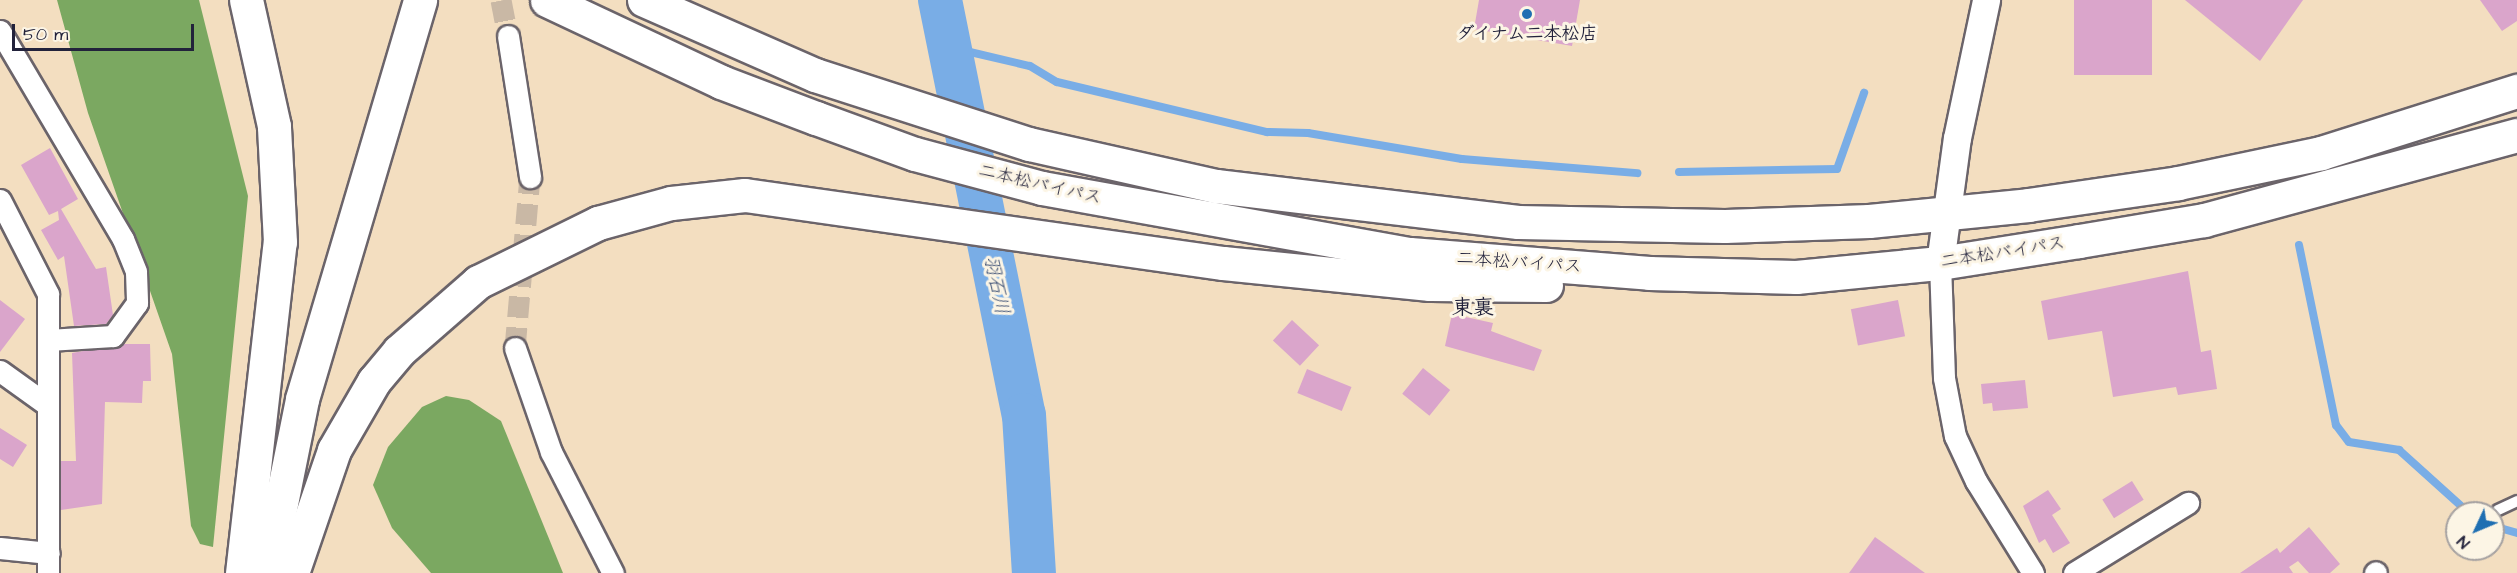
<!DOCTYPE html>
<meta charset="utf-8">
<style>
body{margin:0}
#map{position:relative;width:2517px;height:573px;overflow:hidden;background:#f3dec0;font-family:"Architects Daughter","Klee One",sans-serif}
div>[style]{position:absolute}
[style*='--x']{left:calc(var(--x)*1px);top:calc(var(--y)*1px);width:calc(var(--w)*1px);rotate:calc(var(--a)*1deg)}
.forest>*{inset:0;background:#7ba861}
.stream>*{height:8px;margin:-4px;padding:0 4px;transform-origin:4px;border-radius:4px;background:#79ade6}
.river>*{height:44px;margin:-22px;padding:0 22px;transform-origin:22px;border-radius:22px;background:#79ade6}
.building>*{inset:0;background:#daa5cb;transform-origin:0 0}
.minor-tunnel>*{height:21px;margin-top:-10.5px;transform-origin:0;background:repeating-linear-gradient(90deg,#c9b8a5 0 21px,transparent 0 31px)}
.roads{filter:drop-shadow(2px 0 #6b646a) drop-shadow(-2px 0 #6b646a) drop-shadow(0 2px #6b646a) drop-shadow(0 -2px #6b646a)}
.service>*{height:10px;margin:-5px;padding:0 5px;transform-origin:5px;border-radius:5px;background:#fff}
.minor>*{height:21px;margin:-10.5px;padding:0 10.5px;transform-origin:10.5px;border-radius:10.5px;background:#fff}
.tertiary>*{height:27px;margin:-13.5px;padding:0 13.5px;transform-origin:13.5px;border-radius:13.5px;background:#fff}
.trunk>*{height:33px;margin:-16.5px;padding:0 16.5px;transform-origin:16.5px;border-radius:16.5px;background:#fff}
.dots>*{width:16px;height:16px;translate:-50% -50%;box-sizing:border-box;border:3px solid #fcf5e5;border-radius:50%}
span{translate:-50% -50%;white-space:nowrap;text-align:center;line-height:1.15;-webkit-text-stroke:6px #fcf5e5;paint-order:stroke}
.poi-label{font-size:18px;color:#22223b;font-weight:700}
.street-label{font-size:18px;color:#22223b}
.water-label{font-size:20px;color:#405377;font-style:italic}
.quarter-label{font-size:21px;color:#22223b;font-weight:700}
.north{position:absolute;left:2445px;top:501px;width:60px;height:60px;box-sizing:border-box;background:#fcf5e5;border:2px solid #a5a1a1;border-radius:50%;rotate:226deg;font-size:16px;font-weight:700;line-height:24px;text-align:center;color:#22223b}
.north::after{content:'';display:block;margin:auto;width:21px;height:27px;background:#1f6fb2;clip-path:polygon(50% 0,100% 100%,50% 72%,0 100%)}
.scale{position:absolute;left:12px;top:24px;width:182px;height:27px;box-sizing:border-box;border:3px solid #22223b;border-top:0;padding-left:8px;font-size:18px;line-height:21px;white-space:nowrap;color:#22223b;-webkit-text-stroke:4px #fcf5e5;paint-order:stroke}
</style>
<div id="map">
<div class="forest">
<div style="clip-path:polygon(57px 0,199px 0,248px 196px,213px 547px,200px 544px,191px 526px,172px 354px,88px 113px)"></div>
<div style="clip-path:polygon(446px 396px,469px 400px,501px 421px,563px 573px,431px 573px,392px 528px,373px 485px,388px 447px,422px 407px)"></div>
</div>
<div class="stream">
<div style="--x:953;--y:48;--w:79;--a:13.2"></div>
<div style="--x:1030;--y:66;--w:31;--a:31"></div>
<div style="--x:1057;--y:82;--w:216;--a:13.4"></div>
<div style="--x:1267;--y:132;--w:41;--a:1.4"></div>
<div style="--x:1308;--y:133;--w:156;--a:9.6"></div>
<div style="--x:1462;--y:159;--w:176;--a:4.6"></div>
<div style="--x:1679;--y:172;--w:158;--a:-1.1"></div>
<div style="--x:1837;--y:169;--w:81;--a:-70.4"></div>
<div style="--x:2299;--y:245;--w:184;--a:78.4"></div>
<div style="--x:2336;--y:425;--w:21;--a:53"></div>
<div style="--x:2349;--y:442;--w:51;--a:9.1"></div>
<div style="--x:2399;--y:450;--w:94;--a:42"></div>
<div style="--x:2493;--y:526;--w:25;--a:16"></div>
</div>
<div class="river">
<div style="--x:940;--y:0;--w:423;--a:78.6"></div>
<div style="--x:1024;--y:415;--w:158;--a:86.4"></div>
</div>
<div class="building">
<div style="clip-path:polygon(1479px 0,1580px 0,1572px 46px,1474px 29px)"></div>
<div style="left:2074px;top:0;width:78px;height:75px"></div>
<div style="clip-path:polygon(2185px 0,2303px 0,2260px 61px)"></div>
<div style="clip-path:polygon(2480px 0,2517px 0,2517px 21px,2502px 31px)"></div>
<div style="clip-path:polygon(50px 148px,78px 199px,61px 209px,96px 269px,106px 267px,113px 315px,106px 324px,74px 326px,64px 256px,58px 260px,41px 230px,59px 220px,58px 211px,49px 215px,21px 165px)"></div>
<div style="clip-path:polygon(2188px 271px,2201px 352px,2211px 350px,2217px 389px,2178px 395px,2176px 387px,2113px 397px,2102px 331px,2048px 340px,2041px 301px)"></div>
<div style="clip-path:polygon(0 300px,25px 319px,0 352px)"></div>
<div style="left:1898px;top:300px;width:37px;height:48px;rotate:79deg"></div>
<div style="clip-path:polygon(1452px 314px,1493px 323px,1491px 331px,1542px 350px,1534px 371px,1445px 346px)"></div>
<div style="left:1292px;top:320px;width:37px;height:28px;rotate:43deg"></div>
<div style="clip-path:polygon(123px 344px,150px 344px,151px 381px,143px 381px,142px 403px,105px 402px,102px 504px,61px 510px,61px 461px,76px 461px,72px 353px)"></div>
<div style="left:1423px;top:368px;width:35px;height:33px;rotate:39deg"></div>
<div style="left:1307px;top:369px;width:48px;height:26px;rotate:22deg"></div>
<div style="clip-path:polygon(2025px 380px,2028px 408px,1993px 411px,1992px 403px,1983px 404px,1981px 384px)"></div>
<div style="clip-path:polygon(0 428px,27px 445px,13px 467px,0 459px)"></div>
<div style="left:2132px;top:481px;width:22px;height:35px;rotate:58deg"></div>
<div style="clip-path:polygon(2048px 490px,2061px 509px,2052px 515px,2070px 543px,2053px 553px,2045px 539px,2039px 543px,2023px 506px)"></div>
<div style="clip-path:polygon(2309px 527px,2340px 564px,2330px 573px,2309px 573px,2298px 561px,2289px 567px,2293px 573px,2240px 573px,2277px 548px,2280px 553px)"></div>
<div style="clip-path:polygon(1875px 537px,1925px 573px,1849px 573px)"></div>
</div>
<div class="minor-tunnel">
<div style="--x:501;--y:0;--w:37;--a:79"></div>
<div style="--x:515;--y:348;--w:172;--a:-85"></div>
</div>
<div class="roads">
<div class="service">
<div style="--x:2498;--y:510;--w:21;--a:-25"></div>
</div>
<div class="minor">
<div style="--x:0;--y:31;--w:242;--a:59.4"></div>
<div style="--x:123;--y:239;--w:35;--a:68"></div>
<div style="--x:136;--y:272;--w:31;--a:88"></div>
<div style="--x:137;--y:303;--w:41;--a:126"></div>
<div style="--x:113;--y:336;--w:65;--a:176.5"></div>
<div style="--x:508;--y:36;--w:143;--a:81.1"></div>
<div style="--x:0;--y:200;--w:106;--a:62.9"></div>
<div style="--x:48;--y:294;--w:279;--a:90"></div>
<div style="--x:1940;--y:263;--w:115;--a:88"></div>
<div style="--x:1944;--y:378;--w:59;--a:79.3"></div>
<div style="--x:1955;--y:436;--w:50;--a:65"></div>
<div style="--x:1976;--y:481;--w:108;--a:58.2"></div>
<div style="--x:515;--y:348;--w:110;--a:70.9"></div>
<div style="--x:551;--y:452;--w:136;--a:62.9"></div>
<div style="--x:0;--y:371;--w:57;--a:35.7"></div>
<div style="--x:0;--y:548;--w:49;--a:5.8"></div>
<div style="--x:2074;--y:573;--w:134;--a:-31.6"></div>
<div style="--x:2375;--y:573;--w:1;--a:-45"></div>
</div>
<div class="tertiary">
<div style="--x:1940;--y:263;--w:126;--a:-82.3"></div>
<div style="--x:1957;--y:138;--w:141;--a:-78.1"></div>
</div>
<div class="trunk">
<div style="--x:547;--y:0;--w:192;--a:25.2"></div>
<div style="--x:721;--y:82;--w:102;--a:20.8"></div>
<div style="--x:816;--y:118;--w:105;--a:20"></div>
<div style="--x:915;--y:154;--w:131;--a:15"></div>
<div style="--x:1042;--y:188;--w:374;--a:10.2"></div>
<div style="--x:1410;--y:254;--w:240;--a:4.5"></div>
<div style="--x:1649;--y:273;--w:147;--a:1.6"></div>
<div style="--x:1796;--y:277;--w:145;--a:-5.6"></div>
<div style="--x:1940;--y:263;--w:141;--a:-9"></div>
<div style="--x:2079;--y:241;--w:127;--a:-9.5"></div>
<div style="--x:2204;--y:220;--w:324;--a:-15.2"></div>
<div style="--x:644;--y:0;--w:187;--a:23.7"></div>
<div style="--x:815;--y:75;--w:225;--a:17.9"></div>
<div style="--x:1029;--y:144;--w:192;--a:12.7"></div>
<div style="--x:1216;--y:186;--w:304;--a:6.8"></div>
<div style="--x:1518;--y:222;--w:207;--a:1.1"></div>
<div style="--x:1725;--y:226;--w:144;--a:-2"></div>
<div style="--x:1869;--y:221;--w:160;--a:-5.7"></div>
<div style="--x:2028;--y:205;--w:152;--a:-8.3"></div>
<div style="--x:2178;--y:183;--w:146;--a:-11.8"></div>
<div style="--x:2321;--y:153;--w:206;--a:-17.6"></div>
<div style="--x:242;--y:573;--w:333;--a:-83.5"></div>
<div style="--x:280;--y:242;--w:116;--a:-93"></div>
<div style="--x:274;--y:126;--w:129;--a:-102.5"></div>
<div style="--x:267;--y:573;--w:177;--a:-78.6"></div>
<div style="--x:302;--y:399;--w:416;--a:-73.5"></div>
<div style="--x:292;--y:573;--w:130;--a:-71.1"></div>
<div style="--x:334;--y:450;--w:80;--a:-59.9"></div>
<div style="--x:374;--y:381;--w:39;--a:-50"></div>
<div style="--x:399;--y:351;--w:105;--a:-41.1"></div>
<div style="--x:478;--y:282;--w:134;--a:-26.2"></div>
<div style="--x:598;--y:223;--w:76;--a:-15.3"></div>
<div style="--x:671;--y:203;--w:74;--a:-6.2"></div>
<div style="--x:745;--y:195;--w:483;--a:8.1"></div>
<div style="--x:1223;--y:263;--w:208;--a:5.8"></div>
<div style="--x:1430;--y:284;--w:116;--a:0.5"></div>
</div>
</div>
<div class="dots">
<div style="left:1527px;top:14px;background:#1f6fb2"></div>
</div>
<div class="poi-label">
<span style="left:1527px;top:34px">ダイナム二本松店</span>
</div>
<div class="street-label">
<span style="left:1040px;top:185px;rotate:13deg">二本松バイパス</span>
<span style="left:2003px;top:253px;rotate:-9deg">二本松バイパス</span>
<span style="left:1519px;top:263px;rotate:4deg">二本松バイパス</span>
</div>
<div class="water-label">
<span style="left:996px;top:285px;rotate:78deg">羽石川</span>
</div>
<div class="quarter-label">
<span style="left:1473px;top:308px">東裏</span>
</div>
<div class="north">N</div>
<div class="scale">50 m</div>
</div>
